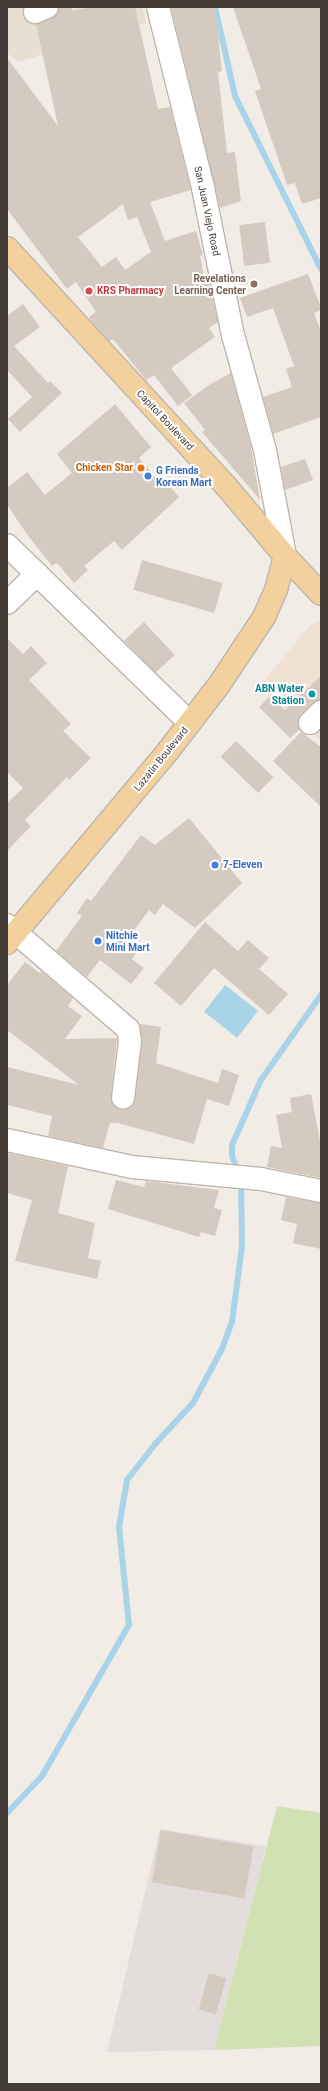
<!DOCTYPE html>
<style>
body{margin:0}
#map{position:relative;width:328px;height:2091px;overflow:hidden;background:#f1ece6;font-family:Roboto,sans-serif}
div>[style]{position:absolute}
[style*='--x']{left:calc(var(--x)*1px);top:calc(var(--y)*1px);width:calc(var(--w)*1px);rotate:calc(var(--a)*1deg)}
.commercial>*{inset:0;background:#f1e1d3}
.industrial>*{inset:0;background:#e3dedb}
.education>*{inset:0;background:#e8dfd1}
.green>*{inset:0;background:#d1e1b3}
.water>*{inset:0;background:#a9d4e7;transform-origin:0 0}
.stream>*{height:6px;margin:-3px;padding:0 3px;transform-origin:3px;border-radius:3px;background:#a9d4e7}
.building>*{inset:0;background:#d4cac0;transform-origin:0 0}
.roads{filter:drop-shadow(1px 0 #beb6ad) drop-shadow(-1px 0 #beb6ad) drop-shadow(0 1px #beb6ad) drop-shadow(0 -1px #beb6ad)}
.minor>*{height:22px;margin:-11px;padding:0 11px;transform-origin:11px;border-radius:11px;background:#fff}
.major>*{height:22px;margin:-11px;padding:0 11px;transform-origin:11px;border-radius:11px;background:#f2d19e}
.dots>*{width:11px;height:11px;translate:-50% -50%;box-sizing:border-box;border:2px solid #fff;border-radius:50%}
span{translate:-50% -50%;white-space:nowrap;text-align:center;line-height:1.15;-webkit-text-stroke:4px #fff;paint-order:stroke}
.street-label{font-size:10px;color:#433c36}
.education-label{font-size:10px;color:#785e54;font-weight:700}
.right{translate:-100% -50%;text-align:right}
.health-label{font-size:10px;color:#be3a42;font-weight:700}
.left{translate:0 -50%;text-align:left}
.food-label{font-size:10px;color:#c56008;font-weight:700}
.shop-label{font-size:10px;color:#366cbe;font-weight:700}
.culture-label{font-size:10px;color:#0d838f;font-weight:700}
.frame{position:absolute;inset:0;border:8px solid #433c36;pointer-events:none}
</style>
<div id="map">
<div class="commercial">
<div style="clip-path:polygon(321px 621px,321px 737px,319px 739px,260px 686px,310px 625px)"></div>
</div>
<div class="industrial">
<div style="clip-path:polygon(160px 1829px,266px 1846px,214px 2050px,107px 2052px)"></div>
</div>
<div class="education">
<div style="clip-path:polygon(7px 7px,143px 7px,146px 23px,18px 62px,7px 53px)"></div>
</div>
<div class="green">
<div style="clip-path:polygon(277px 1806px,321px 1813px,321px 2046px,214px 2050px)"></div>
</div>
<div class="water">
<div style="left:225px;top:985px;width:42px;height:34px;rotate:38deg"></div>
</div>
<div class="stream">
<div style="--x:215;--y:7;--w:91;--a:77.3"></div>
<div style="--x:235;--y:96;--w:193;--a:63.6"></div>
<div style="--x:238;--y:1173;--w:18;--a:-109"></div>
<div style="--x:232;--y:1156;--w:11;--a:-90"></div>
<div style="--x:232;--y:1145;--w:71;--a:-66"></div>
<div style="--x:261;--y:1080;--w:104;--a:-54.8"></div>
<div style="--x:7;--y:1813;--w:51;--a:-46.6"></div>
<div style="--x:42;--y:1776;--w:174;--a:-60.1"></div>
<div style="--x:129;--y:1625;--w:99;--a:-95.8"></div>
<div style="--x:119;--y:1527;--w:48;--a:-80.3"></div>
<div style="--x:127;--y:1480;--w:47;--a:-51.9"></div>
<div style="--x:156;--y:1443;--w:54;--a:-47.2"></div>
<div style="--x:193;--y:1403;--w:61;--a:-61.8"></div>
<div style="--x:222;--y:1349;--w:29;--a:-70"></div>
<div style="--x:232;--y:1322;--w:77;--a:-82.5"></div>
<div style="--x:242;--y:1246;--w:64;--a:-90.9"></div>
</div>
<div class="building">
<div style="clip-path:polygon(evenodd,59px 7px,72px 7px,72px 11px,93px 7px,135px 7px,158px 109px,170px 107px,191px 190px,150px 202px,165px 241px,196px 231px,203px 255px,200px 256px,204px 277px,210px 287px,218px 322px,209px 328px,215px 337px,171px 368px,192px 395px,178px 406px,154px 375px,146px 380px,113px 339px,110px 341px,93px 323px,89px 317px,96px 312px,76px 282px,67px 289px,7px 209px,7px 58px,58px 126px,36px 24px,52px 18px,57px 14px,59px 7px,123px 204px,128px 220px,137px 217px,151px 252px,125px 270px,116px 257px,102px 267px,78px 237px,123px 204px)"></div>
<div style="clip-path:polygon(171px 7px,215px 7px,222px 71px,218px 72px,227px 153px,235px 152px,241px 201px,220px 208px)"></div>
<div style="clip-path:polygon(233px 7px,321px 7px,321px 198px,302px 204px,295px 183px,287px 185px,255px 91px,261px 89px)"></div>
<div style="left:265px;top:222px;width:41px;height:26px;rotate:83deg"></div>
<div style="clip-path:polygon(308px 274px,321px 307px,321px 310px,314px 313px,321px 331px,321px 417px,273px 434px,263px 397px,292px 387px,286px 369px,294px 366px,273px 308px,247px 317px,240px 298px)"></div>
<div style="clip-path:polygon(23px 304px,40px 327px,14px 346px,48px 383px,50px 381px,62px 393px,20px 432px,8px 419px,32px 397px,7px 370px,7px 316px)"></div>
<div style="clip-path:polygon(231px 373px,251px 447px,260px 500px,202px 432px,205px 430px,184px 403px,209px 385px)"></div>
<div style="clip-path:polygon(115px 404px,151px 447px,139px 458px,161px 484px,165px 481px,179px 497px,122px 550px,114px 541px,84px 566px,88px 570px,74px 583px,57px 563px,52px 566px,29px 537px,7px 505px,7px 488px,27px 472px,45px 495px,72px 473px,57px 454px)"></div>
<div style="clip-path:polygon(305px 459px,313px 480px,285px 490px,281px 467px)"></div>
<div style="left:142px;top:560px;width:84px;height:31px;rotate:16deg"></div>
<div style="left:144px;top:622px;width:45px;height:27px;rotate:47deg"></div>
<div style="clip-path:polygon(7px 638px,23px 654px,31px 646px,47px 663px,29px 680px,71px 724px,63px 731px,91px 758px,69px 780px,67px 777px,25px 820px,31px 826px,7px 851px,7px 803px,23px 788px,7px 772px)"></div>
<div style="clip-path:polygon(321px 676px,321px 700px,312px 703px,301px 714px,298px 720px,300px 729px,290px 738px,259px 707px,270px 696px,285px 710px)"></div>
<div style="clip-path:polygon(301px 732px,321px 747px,321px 807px,273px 761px)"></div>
<div style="left:236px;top:741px;width:52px;height:22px;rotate:44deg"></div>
<div style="clip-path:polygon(189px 818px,242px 883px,195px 928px,163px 904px,155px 915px,149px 910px,130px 936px,142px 945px,132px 959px,144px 968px,131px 984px,100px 960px,87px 977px,56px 951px,82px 916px,77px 913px,87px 898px,91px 901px,141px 835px,155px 845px)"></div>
<div style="clip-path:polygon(205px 922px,238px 951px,248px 940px,269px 958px,259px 969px,288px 994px,269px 1015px,214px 968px,181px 1006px,154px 983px)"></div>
<div style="clip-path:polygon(25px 962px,40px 973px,41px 971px,73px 998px,68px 1006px,82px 1016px,65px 1039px,117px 1038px,111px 1096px,116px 1108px,128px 1109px,135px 1100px,142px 1043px,140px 1024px,161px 1027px,156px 1063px,218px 1083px,222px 1069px,239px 1075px,229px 1106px,207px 1099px,194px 1144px,118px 1123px,110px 1123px,103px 1148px,48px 1136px,52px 1116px,7px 1105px,7px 1067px,79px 1085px,7px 1030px,7px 985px)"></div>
<div style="clip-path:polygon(311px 1094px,321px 1146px,321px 1178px,267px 1167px,271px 1146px,282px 1148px,276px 1115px,292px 1112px,290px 1098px)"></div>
<div style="clip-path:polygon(7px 1153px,68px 1166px,58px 1213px,95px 1223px,88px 1258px,101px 1261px,97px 1279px,15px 1261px,32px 1200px,7px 1193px)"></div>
<div style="clip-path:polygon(116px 1180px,144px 1187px,146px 1181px,219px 1190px,214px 1208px,222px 1210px,215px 1236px,201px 1232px,199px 1237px,108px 1209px)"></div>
<div style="clip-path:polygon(286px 1197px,321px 1203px,321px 1249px,293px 1243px,297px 1224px,281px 1220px)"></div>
<div style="left:161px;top:1830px;width:94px;height:53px;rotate:10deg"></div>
<div style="left:209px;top:1973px;width:18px;height:38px;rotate:16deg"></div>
</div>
<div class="roads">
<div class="minor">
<div style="--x:158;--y:7;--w:187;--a:76"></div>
<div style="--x:203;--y:188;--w:150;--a:78.5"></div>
<div style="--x:233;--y:335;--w:119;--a:74.5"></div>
<div style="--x:265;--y:450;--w:108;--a:79.3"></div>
<div style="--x:35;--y:12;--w:13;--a:-23"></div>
<div style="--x:7;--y:545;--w:255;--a:44.2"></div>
<div style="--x:7;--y:603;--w:42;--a:-44"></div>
<div style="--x:310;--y:723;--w:16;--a:-45"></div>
<div style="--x:7;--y:925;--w:160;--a:40.7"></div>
<div style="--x:128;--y:1029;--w:12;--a:81"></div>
<div style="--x:130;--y:1041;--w:57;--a:97"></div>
<div style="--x:7;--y:1140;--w:128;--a:12.2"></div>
<div style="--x:132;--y:1167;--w:130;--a:5.3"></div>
<div style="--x:261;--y:1179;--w:61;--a:11.3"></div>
</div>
<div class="major">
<div style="--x:7;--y:248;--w:323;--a:47.4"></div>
<div style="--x:226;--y:486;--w:92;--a:49.9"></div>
<div style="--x:285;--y:556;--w:52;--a:46.5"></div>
<div style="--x:7;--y:943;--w:251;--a:-50"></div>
<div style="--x:168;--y:751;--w:83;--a:-52.3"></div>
<div style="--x:219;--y:685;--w:82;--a:-56.5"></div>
<div style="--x:264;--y:617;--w:30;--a:-66"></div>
<div style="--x:276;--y:590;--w:35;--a:-75"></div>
</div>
</div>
<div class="dots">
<div style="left:254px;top:284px;background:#8d6e63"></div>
<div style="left:89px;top:291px;background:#e0444e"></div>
<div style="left:141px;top:468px;background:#e8710a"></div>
<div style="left:148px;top:476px;background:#3f7fe0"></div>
<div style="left:312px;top:694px;background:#0f9aa8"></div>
<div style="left:215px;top:865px;background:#3f7fe0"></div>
<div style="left:98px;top:941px;background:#3f7fe0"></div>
</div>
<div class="street-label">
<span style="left:207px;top:211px;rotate:78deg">San Juan Viejo Road</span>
<span style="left:165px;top:420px;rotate:47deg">Capitol Boulevard</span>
<span style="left:161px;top:759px;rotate:-51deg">Lazatin Boulevard</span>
</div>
<div class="education-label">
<span class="right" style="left:246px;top:284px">Revelations<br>Learning Center</span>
</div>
<div class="health-label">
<span class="left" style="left:97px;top:291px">KRS Pharmacy</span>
</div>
<div class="food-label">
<span class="right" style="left:133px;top:468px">Chicken Star</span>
</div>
<div class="shop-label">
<span class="left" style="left:156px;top:476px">G Friends<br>Korean Mart</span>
<span class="left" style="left:223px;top:865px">7-Eleven</span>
<span class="left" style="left:106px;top:941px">Nitchie<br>Mini Mart</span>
</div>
<div class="culture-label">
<span class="right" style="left:304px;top:694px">ABN Water<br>Station</span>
</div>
<div class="frame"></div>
</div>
